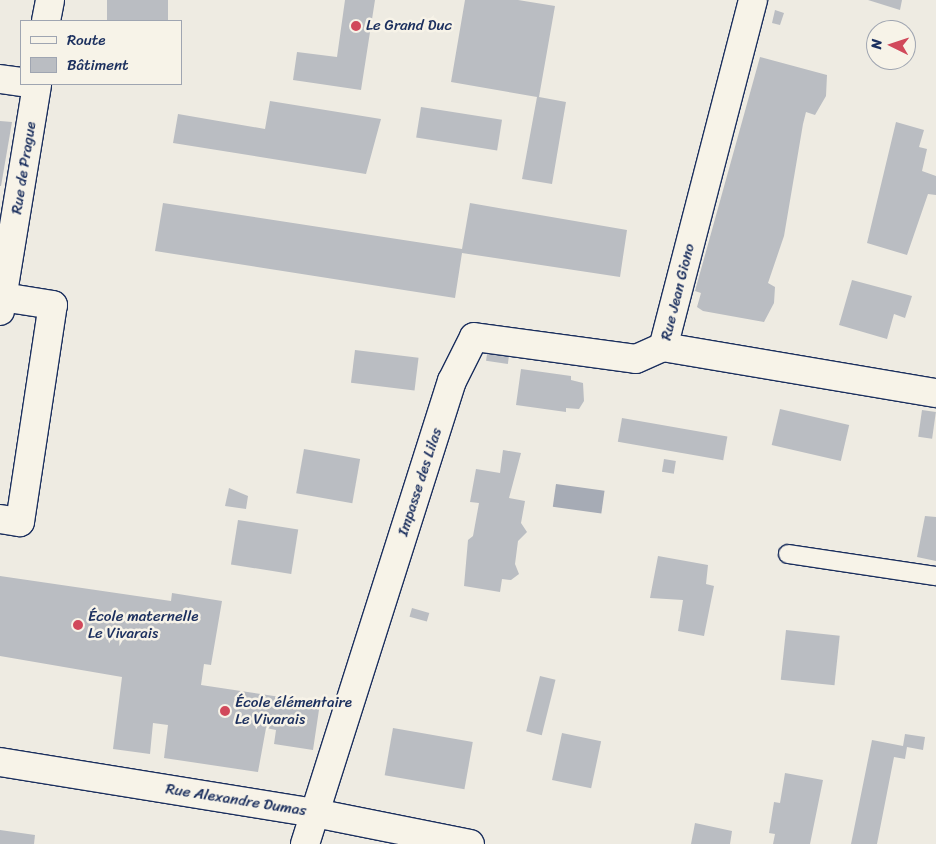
<!DOCTYPE html>
<meta charset="utf-8">
<style>
body{margin:0}
#map{position:relative;width:936px;height:844px;overflow:hidden;background:#eeebe2;font-family:Sriracha,sans-serif}
div>[style]{position:absolute}
[style*='--x']{left:calc(var(--x)*1px);top:calc(var(--y)*1px);width:calc(var(--w)*1px);rotate:calc(var(--a)*1deg)}
.water>*{inset:0;background:#a6abb5;transform-origin:0 0}
.building>*{inset:0;background:#babdc2;transform-origin:0 0}
.roads{filter:drop-shadow(1px 0 #1b2f5e) drop-shadow(-1px 0 #1b2f5e) drop-shadow(0 1px #1b2f5e) drop-shadow(0 -1px #1b2f5e)}
.lane>*{height:18px;margin:-9px;padding:0 9px;transform-origin:9px;border-radius:9px;background:#f7f3e8}
.street>*{height:28px;margin:-14px;padding:0 14px;transform-origin:14px;border-radius:14px;background:#f7f3e8}
.dots>*{width:14px;height:14px;translate:-50% -50%;box-sizing:border-box;border:2px solid #f7f3e8;border-radius:50%}
span{translate:-50% -50%;white-space:nowrap;text-align:center;line-height:1.15;-webkit-text-stroke:5px #f7f3e8;paint-order:stroke}
.poi-label{font-size:15px;color:#1b2f5e}
.left{translate:0 -50%;text-align:left}
.street-label{font-size:15px;color:#1b2f5e}
.legend{position:absolute;left:20px;top:20px;width:162px;height:65px;box-sizing:border-box;background:#f7f3e8;border:1px solid #9fa5b1;margin:0;padding:6px 9px;list-style:none;font-size:15px;color:#1b2f5e}
.legend li{display:flex;align-items:center;gap:10px;height:25px}
.legend b{width:25px;border:1px solid #9fa5b1}
.north{position:absolute;left:866px;top:20px;width:50px;height:50px;box-sizing:border-box;background:#f7f3e8;border:1px solid #9fa5b1;border-radius:50%;rotate:274deg;font-size:14px;font-weight:700;line-height:20px;text-align:center;color:#1b2f5e}
.north::after{content:'';display:block;margin:auto;width:18px;height:22px;background:#d1495b;clip-path:polygon(50% 0,100% 100%,50% 72%,0 100%)}
</style>
<div id="map">
<div class="water">
<div style="left:556px;top:484px;width:49px;height:23px;rotate:8deg"></div>
</div>
<div class="building">
<div style="left:107px;top:0;width:61px;height:21px"></div>
<div style="clip-path:polygon(345px 0,375px 0,361px 90px,293px 80px,297px 52px,337px 57px)"></div>
<div style="clip-path:polygon(465px 0,518px 0,555px 6px,539px 97px,566px 102px,552px 184px,522px 179px,537px 97px,451px 82px)"></div>
<div style="clip-path:polygon(868px 0,902px 0,900px 10px)"></div>
<div style="clip-path:polygon(775px 10px,784px 13px,780px 25px,772px 23px)"></div>
<div style="clip-path:polygon(760px 57px,827px 75px,826px 96px,815px 115px,806px 112px,803px 124px,784px 236px,768px 283px,775px 287px,774px 303px,764px 322px,703px 311px,697px 307px,701px 293px,695px 291px)"></div>
<div style="clip-path:polygon(270px 101px,381px 119px,366px 174px,173px 143px,178px 114px,265px 129px)"></div>
<div style="left:421px;top:107px;width:82px;height:31px;rotate:9deg"></div>
<div style="clip-path:polygon(0 121px,12px 122px,1px 186px,0 186px)"></div>
<div style="clip-path:polygon(896px 122px,924px 130px,919px 147px,927px 149px,922px 171px,936px 176px,936px 195px,928px 194px,907px 255px,867px 243px)"></div>
<div style="clip-path:polygon(163px 203px,462px 249px,470px 203px,627px 230px,620px 277px,462px 253px,455px 298px,155px 251px)"></div>
<div style="clip-path:polygon(852px 280px,912px 296px,905px 318px,894px 314px,887px 339px,839px 325px)"></div>
<div style="left:488px;top:347px;width:22px;height:14px;rotate:8deg"></div>
<div style="left:355px;top:350px;width:64px;height:33px;rotate:7deg"></div>
<div style="clip-path:polygon(521px 369px,571px 376px,571px 380px,583px 383px,584px 401px,579px 409px,566px 408px,566px 412px,516px 405px)"></div>
<div style="left:780px;top:409px;width:71px;height:37px;rotate:13deg"></div>
<div style="left:922px;top:410px;width:14px;height:27px;rotate:8deg"></div>
<div style="left:622px;top:418px;width:107px;height:24px;rotate:10deg"></div>
<div style="left:304px;top:449px;width:57px;height:45px;rotate:10deg"></div>
<div style="clip-path:polygon(503px 450px,521px 453px,509px 498px,525px 501px,521px 523px,527px 532px,518px 541px,515px 564px,519px 574px,511px 580px,502px 579px,500px 592px,464px 586px,468px 540px,473px 536px,479px 503px,470px 502px,476px 469px,500px 473px)"></div>
<div style="left:664px;top:459px;width:12px;height:13px;rotate:9deg"></div>
<div style="clip-path:polygon(229px 488px,248px 496px,246px 509px,225px 506px)"></div>
<div style="clip-path:polygon(925px 516px,936px 517px,936px 561px,917px 557px)"></div>
<div style="left:238px;top:520px;width:61px;height:45px;rotate:9deg"></div>
<div style="clip-path:polygon(658px 556px,708px 565px,706px 584px,714px 586px,704px 636px,678px 631px,683px 600px,650px 598px)"></div>
<div style="clip-path:polygon(0 576px,171px 601px,172px 593px,222px 601px,211px 665px,204px 664px,201px 685px,320px 703px,313px 750px,274px 744px,276px 730px,266px 728px,258px 772px,164px 758px,168px 725px,153px 723px,150px 754px,113px 749px,122px 677px,0 656px)"></div>
<div style="left:412px;top:608px;width:18px;height:9px;rotate:16deg"></div>
<div style="left:786px;top:630px;width:54px;height:50px;rotate:6deg"></div>
<div style="left:540px;top:676px;width:16px;height:57px;rotate:14deg"></div>
<div style="left:393px;top:728px;width:81px;height:48px;rotate:10deg"></div>
<div style="left:562px;top:733px;width:40px;height:48px;rotate:12deg"></div>
<div style="clip-path:polygon(905px 734px,925px 737px,923px 750px,907px 747px,905px 759px,894px 757px,877px 844px,851px 844px,872px 740px,903px 746px)"></div>
<div style="clip-path:polygon(785px 773px,823px 780px,810px 844px,773px 844px,775px 834px,769px 833px,774px 802px,780px 803px)"></div>
<div style="clip-path:polygon(695px 823px,732px 831px,730px 844px,691px 844px)"></div>
<div style="clip-path:polygon(0 830px,35px 835px,34px 844px,0 844px)"></div>
</div>
<div class="roads">
<div class="lane">
<div style="--x:788;--y:554;--w:150;--a:8.5"></div>
</div>
<div class="street">
<div style="--x:753;--y:0;--w:358;--a:104.5"></div>
<div style="--x:663;--y:347;--w:277;--a:9.6"></div>
<div style="--x:46;--y:21;--w:21;--a:-79"></div>
<div style="--x:0;--y:79;--w:21;--a:8"></div>
<div style="--x:0;--y:311;--w:230;--a:-80.7"></div>
<div style="--x:0;--y:519;--w:20;--a:9"></div>
<div style="--x:20;--y:522;--w:219;--a:-81.4"></div>
<div style="--x:53;--y:305;--w:52;--a:-171.1"></div>
<div style="--x:0;--y:762;--w:319;--a:9.2"></div>
<div style="--x:315;--y:813;--w:158;--a:11.3"></div>
<div style="--x:305;--y:844;--w:486;--a:-72.4"></div>
<div style="--x:452;--y:381;--w:49;--a:-63.4"></div>
<div style="--x:474;--y:337;--w:163;--a:7.7"></div>
<div style="--x:636;--y:359;--w:30;--a:-24"></div>
</div>
</div>
<div class="dots">
<div style="left:356px;top:26px;background:#d1495b"></div>
<div style="left:78px;top:625px;background:#d1495b"></div>
<div style="left:225px;top:711px;background:#d1495b"></div>
</div>
<div class="poi-label">
<span class="left" style="left:366px;top:26px">Le Grand Duc</span>
<span class="left" style="left:88px;top:625px">École maternelle<br>Le Vivarais</span>
<span class="left" style="left:235px;top:711px">École élémentaire<br>Le Vivarais</span>
</div>
<div class="street-label">
<span style="left:24px;top:168px;rotate:-81deg">Rue de Prague</span>
<span style="left:678px;top:292px;rotate:-76deg">Rue Jean Giono</span>
<span style="left:420px;top:482px;rotate:-72deg">Impasse des Lilas</span>
<span style="left:236px;top:800px;rotate:9deg">Rue Alexandre Dumas</span>
</div>
<ul class="legend">
<li><b style="height:6px;background:#f7f3e8"></b>Route</li>
<li><b style="height:14px;background:#babdc2"></b>Bâtiment</li>
</ul>
<div class="north">N</div>
</div>
